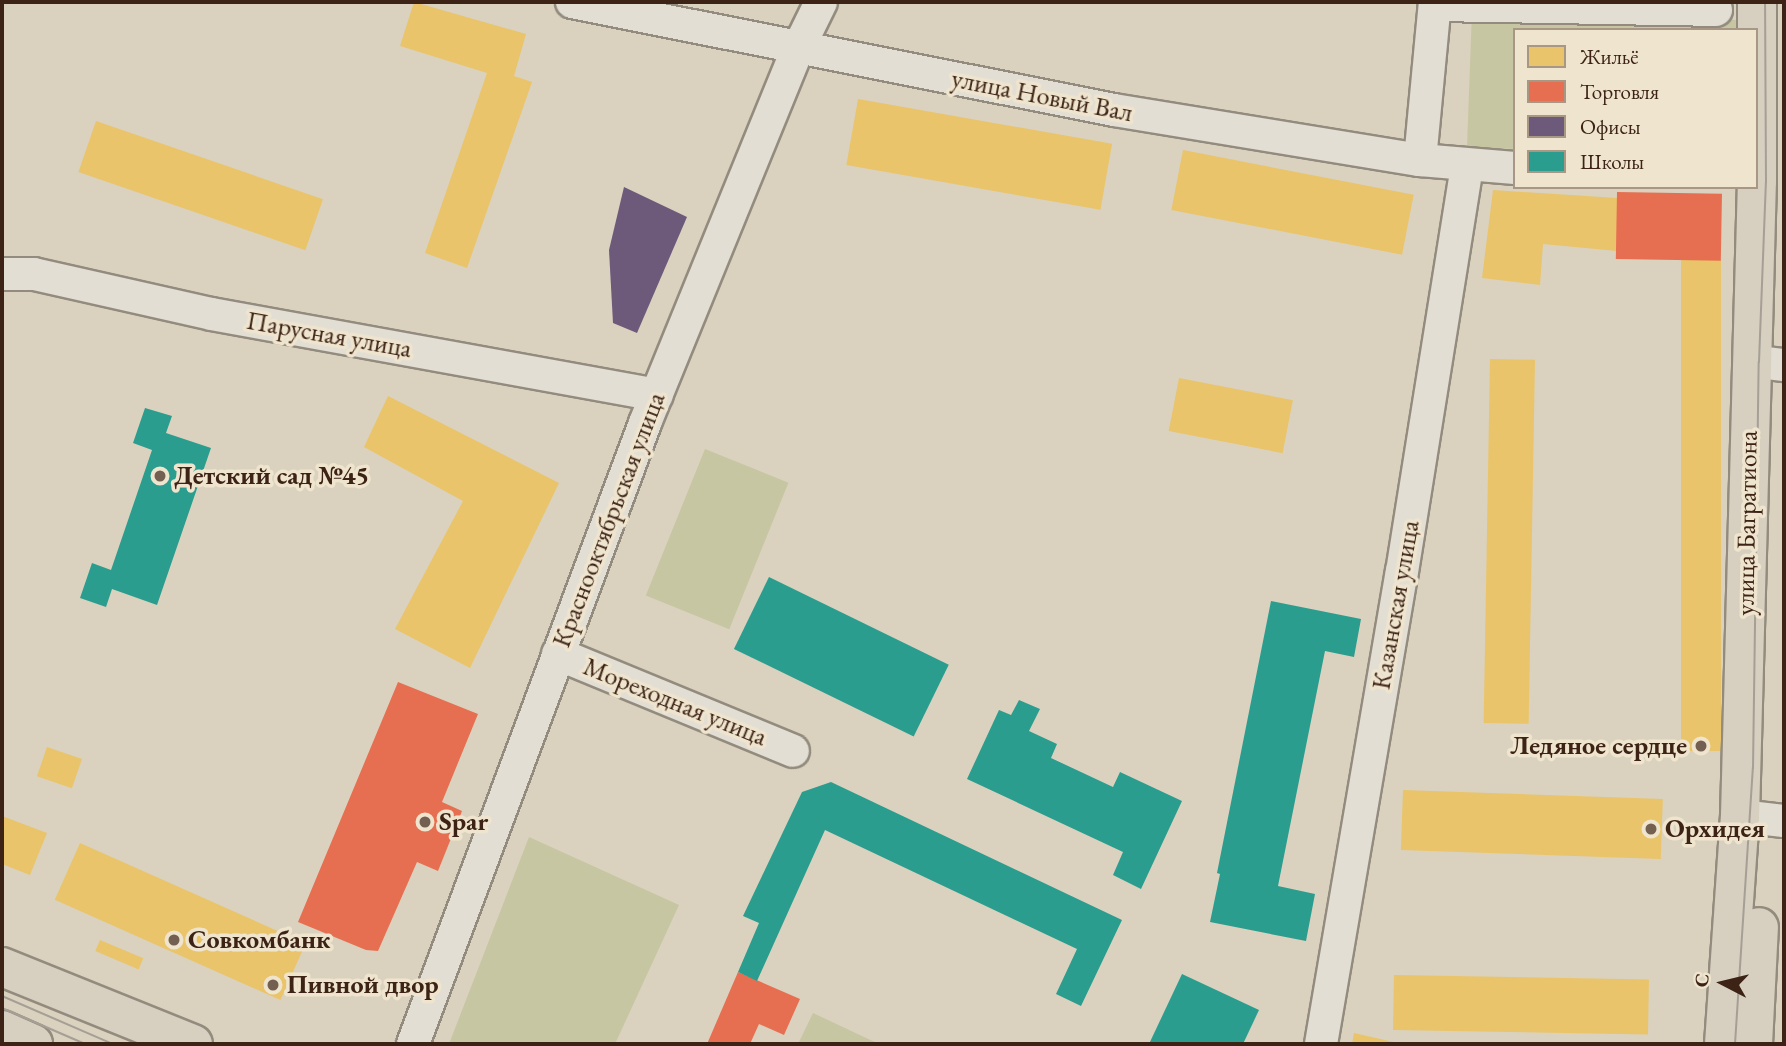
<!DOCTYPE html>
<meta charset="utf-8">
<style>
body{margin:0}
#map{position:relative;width:1786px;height:1046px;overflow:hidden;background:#dad2be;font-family:"EB Garamond",serif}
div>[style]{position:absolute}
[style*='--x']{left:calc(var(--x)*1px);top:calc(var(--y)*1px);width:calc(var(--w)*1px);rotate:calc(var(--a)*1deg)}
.green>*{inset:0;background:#c7c6a2;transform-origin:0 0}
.homes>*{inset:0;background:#e9c46a;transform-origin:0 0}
.shops>*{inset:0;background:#e76f51;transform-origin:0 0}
.offices>*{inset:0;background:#6d597a}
.schools>*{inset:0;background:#2a9d8f;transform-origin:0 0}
.roads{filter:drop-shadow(2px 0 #938b7e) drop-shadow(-2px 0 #938b7e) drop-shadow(0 2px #938b7e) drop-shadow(0 -2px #938b7e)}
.minor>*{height:32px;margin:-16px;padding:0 16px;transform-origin:16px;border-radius:16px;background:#e2ded4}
.major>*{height:38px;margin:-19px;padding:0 19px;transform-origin:19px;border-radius:19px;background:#d7cfbf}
.tram>*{height:2px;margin:-1px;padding:0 1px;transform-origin:1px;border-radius:1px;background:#a59f96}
.dots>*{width:19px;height:19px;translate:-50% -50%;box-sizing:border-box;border:4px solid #efe4cd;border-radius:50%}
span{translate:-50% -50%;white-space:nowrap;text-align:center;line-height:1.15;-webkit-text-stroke:7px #efe4cd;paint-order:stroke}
.street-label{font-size:26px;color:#3c2316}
.poi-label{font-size:26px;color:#3c2316;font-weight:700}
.left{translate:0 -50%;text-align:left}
.right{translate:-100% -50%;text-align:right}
.frame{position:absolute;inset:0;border:4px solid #3c2316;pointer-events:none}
.legend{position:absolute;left:1513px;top:28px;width:245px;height:161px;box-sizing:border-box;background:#efe4cd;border:2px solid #a79784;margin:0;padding:9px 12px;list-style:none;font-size:21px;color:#3c2316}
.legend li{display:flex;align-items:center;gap:14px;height:35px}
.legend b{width:35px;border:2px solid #a79784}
.north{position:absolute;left:1688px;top:948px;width:70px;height:70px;-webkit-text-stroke:5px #efe4cd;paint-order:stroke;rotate:277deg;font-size:19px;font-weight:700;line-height:28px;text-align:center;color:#3c2316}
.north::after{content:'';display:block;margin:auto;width:24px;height:32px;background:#3c2316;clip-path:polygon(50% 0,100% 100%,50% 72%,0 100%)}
</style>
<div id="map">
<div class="green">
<div style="clip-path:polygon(1472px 10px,1739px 20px,1739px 30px,1515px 30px,1515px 149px,1467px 147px)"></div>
<div style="left:705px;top:449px;width:90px;height:158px;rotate:22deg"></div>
<div style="clip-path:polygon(529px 837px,679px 905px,615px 1044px,449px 1044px)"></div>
<div style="clip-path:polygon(813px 1013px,879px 1044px,798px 1044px)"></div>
</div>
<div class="homes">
<div style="clip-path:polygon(414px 2px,526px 34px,514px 76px,532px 82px,467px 268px,425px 253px,487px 73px,400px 46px)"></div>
<div style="left:858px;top:99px;width:258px;height:67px;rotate:10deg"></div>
<div style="left:96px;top:121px;width:240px;height:54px;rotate:19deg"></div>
<div style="left:1183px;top:150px;width:235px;height:61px;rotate:11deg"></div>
<div style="clip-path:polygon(1493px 190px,1617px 198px,1617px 251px,1543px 244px,1540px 285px,1482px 278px)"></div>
<div style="left:1681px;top:260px;width:40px;height:491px"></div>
<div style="left:1490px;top:359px;width:45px;height:364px;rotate:1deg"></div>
<div style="left:1179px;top:378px;width:116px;height:54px;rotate:11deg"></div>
<div style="clip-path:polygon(388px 396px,559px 483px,470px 668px,395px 629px,463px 501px,364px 447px)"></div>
<div style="left:47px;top:747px;width:37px;height:31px;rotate:19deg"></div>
<div style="left:1403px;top:790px;width:260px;height:60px;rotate:2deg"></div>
<div style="clip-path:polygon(2px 816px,47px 833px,30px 875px,2px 864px)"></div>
<div style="left:80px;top:843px;width:247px;height:62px;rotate:24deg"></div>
<div style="left:100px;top:940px;width:47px;height:12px;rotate:23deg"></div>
<div style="left:1394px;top:975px;width:255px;height:55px;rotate:1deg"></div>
<div style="clip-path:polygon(1354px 1033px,1398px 1043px,1398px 1044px,1352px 1044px)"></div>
</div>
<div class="shops">
<div style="left:1617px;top:192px;width:105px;height:67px;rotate:1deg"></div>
<div style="clip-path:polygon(398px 682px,478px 714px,442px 802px,462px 811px,438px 871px,417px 862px,378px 951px,366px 950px,298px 922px)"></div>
<div style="clip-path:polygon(738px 972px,800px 999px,784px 1035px,759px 1024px,750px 1044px,707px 1044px)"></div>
</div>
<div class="offices">
<div style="clip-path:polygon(624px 187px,687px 217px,637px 333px,613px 323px,609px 250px)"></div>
</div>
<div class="schools">
<div style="clip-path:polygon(145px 408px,172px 416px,166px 433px,211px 448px,157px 605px,112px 589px,106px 607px,80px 598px,92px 563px,111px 570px,152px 450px,133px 443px)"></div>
<div style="left:769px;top:577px;width:200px;height:80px;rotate:26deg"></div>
<div style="clip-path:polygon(1271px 601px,1361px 619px,1354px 657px,1325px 651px,1278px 886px,1315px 894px,1306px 941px,1210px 922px,1220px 874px,1217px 873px)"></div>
<div style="clip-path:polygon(1019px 700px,1040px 709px,1029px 731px,1057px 744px,1051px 758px,1113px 787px,1120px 772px,1182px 801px,1141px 889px,1113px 875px,1123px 852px,967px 779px,999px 710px,1011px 715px)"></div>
<div style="clip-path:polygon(831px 782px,1122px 920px,1081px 1006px,1056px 994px,1077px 949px,825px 830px,757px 981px,738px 972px,759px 923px,743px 916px,802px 792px)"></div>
<div style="clip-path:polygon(1182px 974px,1259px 1010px,1243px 1044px,1149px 1044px)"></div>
</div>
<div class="roads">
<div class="minor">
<div style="--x:572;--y:2;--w:553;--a:11.27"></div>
<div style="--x:1114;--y:110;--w:310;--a:9.3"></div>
<div style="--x:1420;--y:160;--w:95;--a:4.8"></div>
<div style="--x:1435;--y:5;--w:281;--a:1"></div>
<div style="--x:1420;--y:160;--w:159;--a:-84.6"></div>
<div style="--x:2;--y:274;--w:32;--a:0"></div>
<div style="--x:34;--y:274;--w:182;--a:12.7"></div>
<div style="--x:212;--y:314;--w:452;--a:10.3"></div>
<div style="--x:1751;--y:361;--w:33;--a:7"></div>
<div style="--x:558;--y:654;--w:254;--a:22.4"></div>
<div style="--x:1740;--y:816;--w:44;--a:6.5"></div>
<div style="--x:413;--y:1044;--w:663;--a:-69.51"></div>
<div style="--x:645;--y:423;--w:404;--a:-67.8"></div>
<div style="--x:798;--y:49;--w:52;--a:-63.9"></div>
<div style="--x:1321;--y:1044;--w:479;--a:-80.3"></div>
<div style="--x:1402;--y:572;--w:412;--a:-80.9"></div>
</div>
<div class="major">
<div style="--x:2;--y:967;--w:206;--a:22"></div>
<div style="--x:2;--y:1030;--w:34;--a:24"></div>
<div style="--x:1724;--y:1044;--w:229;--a:-86"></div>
<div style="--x:1740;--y:816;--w:635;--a:-88.47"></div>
<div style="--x:1757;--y:181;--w:179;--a:-90"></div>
<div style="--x:1753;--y:1044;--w:117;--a:-87.1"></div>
</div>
</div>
<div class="tram">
<div style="--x:2;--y:996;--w:121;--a:23.4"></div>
<div style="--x:2;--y:1008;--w:90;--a:23.4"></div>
<div style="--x:1735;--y:1044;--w:277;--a:-86.3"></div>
<div style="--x:1753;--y:768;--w:406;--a:-89.2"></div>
<div style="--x:1759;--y:362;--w:180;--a:-87.8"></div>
<div style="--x:1766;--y:182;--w:180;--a:-90.3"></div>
</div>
<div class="dots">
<div style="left:160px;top:476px;background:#736051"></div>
<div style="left:1701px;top:746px;background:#736051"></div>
<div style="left:425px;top:822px;background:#736051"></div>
<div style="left:1651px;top:829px;background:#736051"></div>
<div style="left:174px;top:940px;background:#736051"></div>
<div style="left:273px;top:985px;background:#736051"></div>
</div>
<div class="street-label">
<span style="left:1042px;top:96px;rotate:11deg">улица Новый Вал</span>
<span style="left:329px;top:335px;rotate:10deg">Парусная улица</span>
<span style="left:609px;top:520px;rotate:-69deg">Краснооктябрьская улица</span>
<span style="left:1747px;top:523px;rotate:-89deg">улица Багратиона</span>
<span style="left:1396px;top:605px;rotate:-80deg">Казанская улица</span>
<span style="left:675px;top:702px;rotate:22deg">Мореходная улица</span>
</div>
<div class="poi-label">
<span class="left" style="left:174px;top:476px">Детский сад №45</span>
<span class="right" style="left:1687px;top:746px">Ледяное сердце</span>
<span class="left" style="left:439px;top:822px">Spar</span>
<span class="left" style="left:1665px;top:829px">Орхидея</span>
<span class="left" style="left:188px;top:940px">Совкомбанк</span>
<span class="left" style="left:287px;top:985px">Пивной двор</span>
</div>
<div class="frame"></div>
<ul class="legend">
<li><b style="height:19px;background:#e9c46a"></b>Жильё</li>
<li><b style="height:19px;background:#e76f51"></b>Торговля</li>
<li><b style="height:19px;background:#6d597a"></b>Офисы</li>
<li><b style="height:19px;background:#2a9d8f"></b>Школы</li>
</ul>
<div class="north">С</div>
</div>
